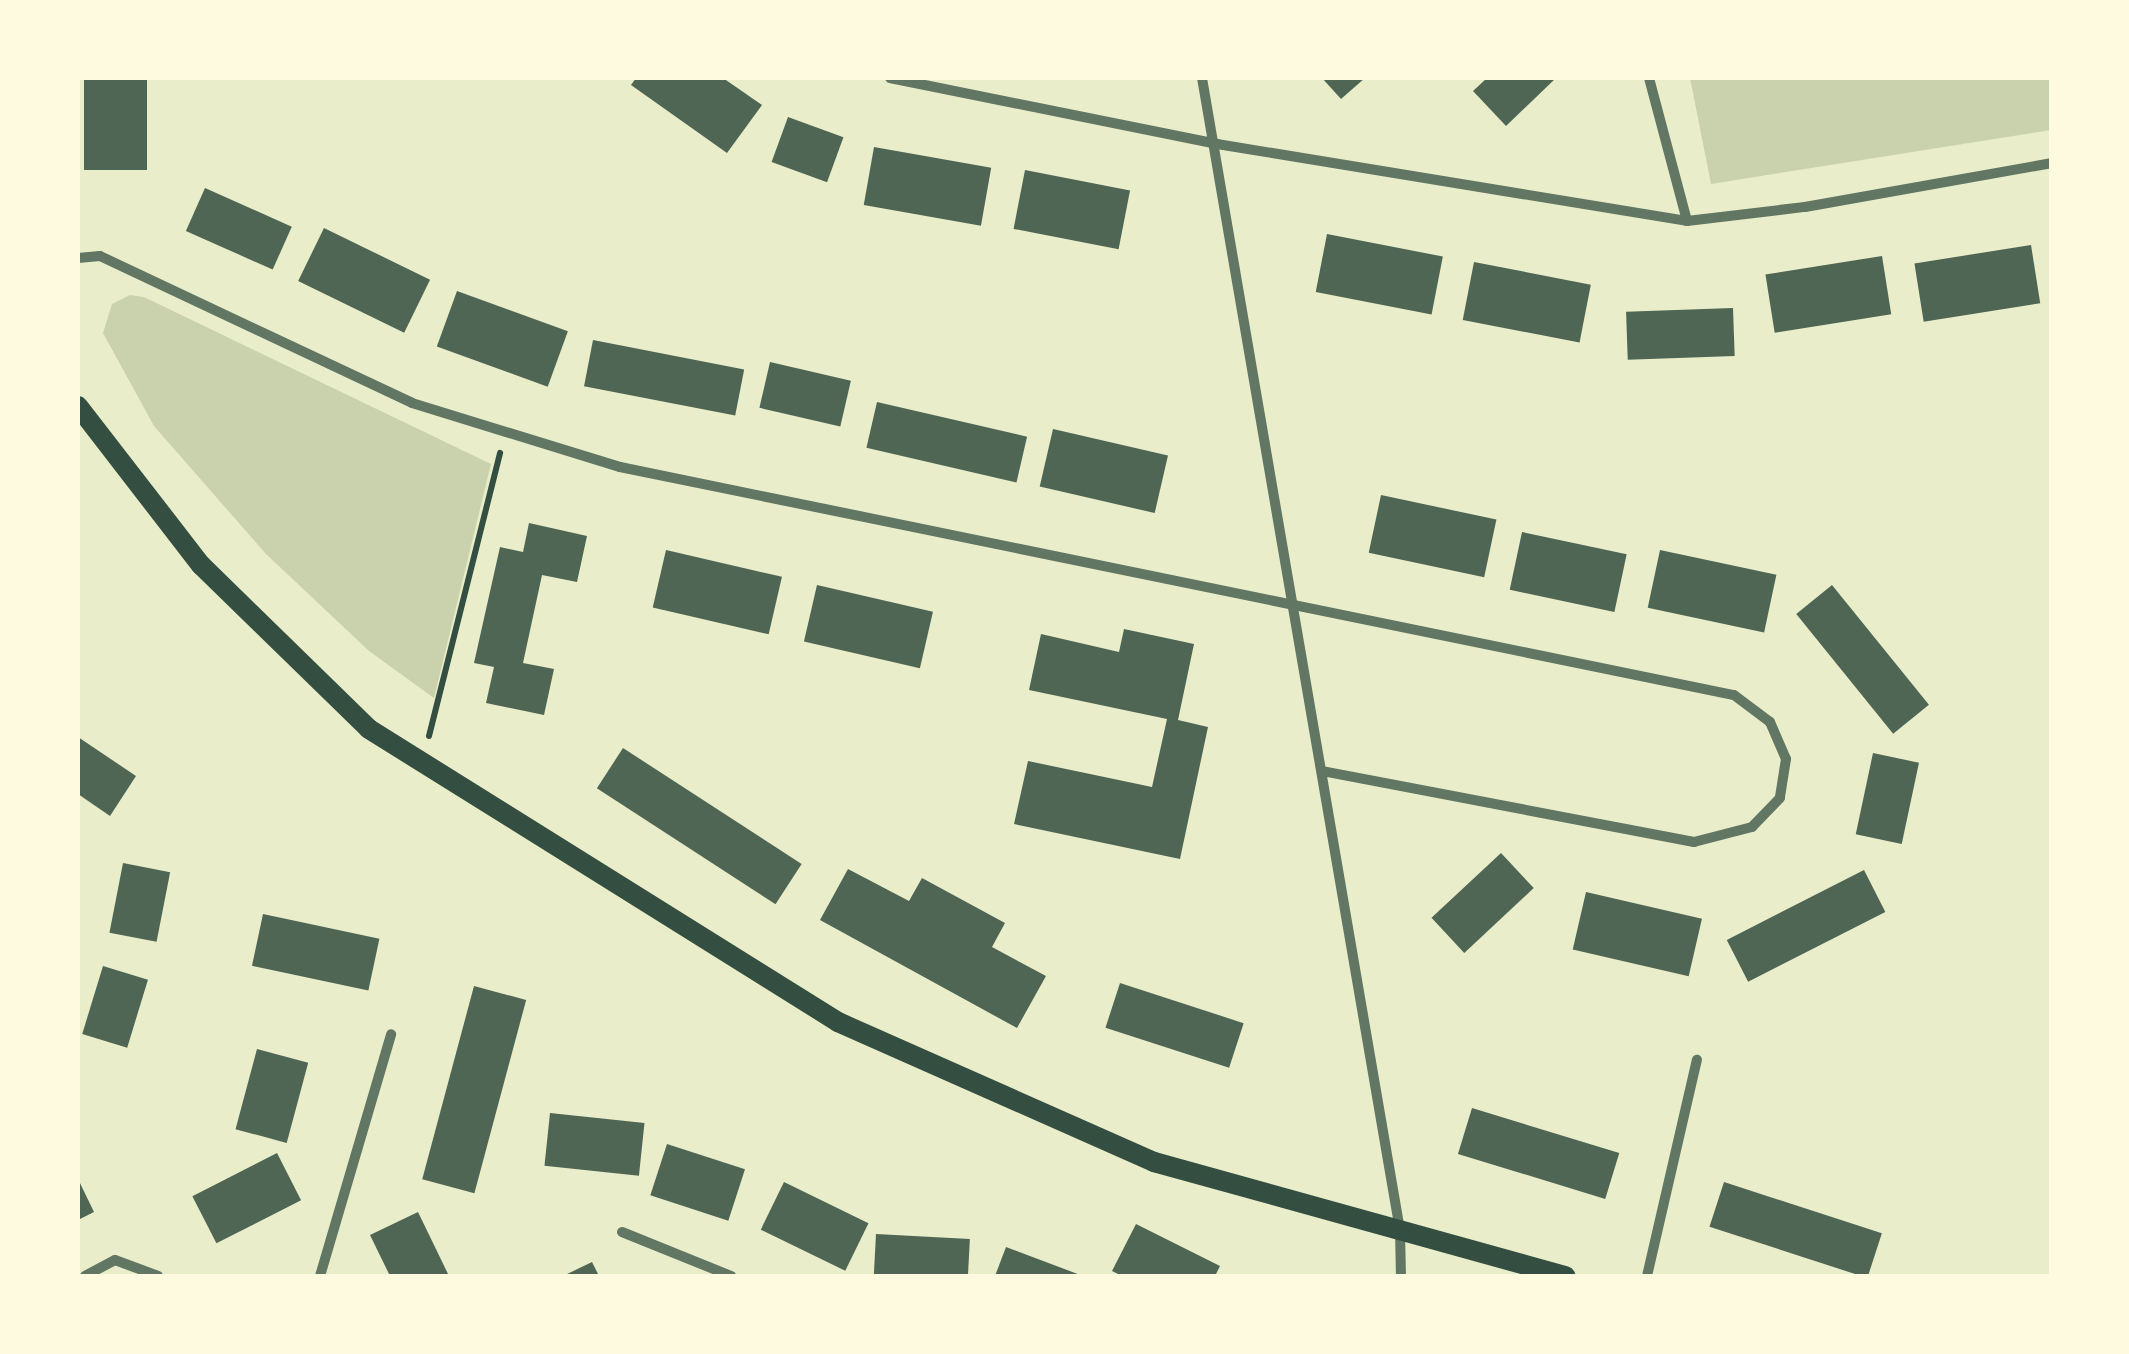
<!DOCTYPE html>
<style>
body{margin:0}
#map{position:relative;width:2129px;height:1354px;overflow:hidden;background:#e9edc9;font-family:"Archivo Narrow",sans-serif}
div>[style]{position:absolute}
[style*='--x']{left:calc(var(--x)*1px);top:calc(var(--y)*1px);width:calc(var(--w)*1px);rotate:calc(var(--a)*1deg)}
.green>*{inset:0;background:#cad2ad}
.building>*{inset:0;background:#4f6655;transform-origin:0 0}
.path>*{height:6px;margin:-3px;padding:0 3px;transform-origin:3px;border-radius:3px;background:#344e41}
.minor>*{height:10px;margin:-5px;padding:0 5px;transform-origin:5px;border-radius:5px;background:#617663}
.secondary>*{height:20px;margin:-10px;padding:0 10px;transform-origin:10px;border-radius:10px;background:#344e41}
span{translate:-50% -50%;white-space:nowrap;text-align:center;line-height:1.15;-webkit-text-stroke:10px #fefae0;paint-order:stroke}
.frame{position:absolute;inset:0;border:80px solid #fefae0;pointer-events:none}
</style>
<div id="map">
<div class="green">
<div style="clip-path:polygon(1690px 78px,2051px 78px,2051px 130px,1711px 184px)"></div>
<div style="clip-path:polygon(130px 295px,144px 297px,491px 464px,434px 698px,369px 651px,266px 554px,154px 426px,103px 333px,112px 304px)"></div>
</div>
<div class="building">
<div style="left:84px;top:78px;width:63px;height:92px"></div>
<div style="clip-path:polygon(636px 78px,723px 78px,762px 105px,727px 153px,631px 85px)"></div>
<div style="clip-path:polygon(1322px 78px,1365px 78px,1341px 99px)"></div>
<div style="clip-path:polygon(1487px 78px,1556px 78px,1506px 126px,1473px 91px)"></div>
<div style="left:788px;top:117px;width:59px;height:48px;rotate:20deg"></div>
<div style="left:874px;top:147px;width:119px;height:59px;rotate:10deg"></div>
<div style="left:1025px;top:170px;width:107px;height:60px;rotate:11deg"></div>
<div style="left:205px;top:188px;width:95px;height:47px;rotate:24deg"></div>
<div style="left:324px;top:228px;width:118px;height:59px;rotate:26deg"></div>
<div style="left:1327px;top:234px;width:118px;height:59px;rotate:11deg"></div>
<div style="left:2031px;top:245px;width:59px;height:118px;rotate:81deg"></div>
<div style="left:1882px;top:256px;width:59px;height:118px;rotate:81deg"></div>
<div style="left:1474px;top:262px;width:119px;height:59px;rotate:11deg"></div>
<div style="left:457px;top:291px;width:118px;height:59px;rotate:20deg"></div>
<div style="left:1733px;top:308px;width:48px;height:107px;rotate:88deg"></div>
<div style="left:593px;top:340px;width:154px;height:47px;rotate:11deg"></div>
<div style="left:770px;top:362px;width:83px;height:47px;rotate:13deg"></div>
<div style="left:877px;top:402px;width:154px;height:47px;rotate:13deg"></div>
<div style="left:1053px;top:429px;width:118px;height:59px;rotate:13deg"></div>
<div style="left:1381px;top:495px;width:118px;height:59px;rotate:12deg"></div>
<div style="clip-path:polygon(529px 523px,587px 536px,577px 582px,542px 575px,523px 663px,554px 669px,544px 715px,486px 703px,494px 667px,474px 663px,500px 547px,523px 552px)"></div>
<div style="left:1522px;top:532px;width:107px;height:59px;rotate:12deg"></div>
<div style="left:666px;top:550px;width:119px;height:59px;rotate:13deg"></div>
<div style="left:1660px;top:550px;width:119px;height:59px;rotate:12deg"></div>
<div style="left:817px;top:585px;width:119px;height:58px;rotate:13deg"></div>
<div style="left:1832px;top:585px;width:154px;height:46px;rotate:51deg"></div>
<div style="clip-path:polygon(1124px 629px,1194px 644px,1178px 720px,1208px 727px,1180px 859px,1014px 824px,1028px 761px,1152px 787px,1167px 719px,1029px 690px,1041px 634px,1119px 652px)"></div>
<div style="clip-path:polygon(78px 737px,136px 776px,110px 816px,78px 794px)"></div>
<div style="left:623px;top:748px;width:213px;height:48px;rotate:33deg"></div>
<div style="left:1873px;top:753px;width:47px;height:83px;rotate:12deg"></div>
<div style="left:1501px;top:853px;width:48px;height:95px;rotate:47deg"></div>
<div style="left:123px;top:863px;width:48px;height:71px;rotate:11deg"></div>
<div style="clip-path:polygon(848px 869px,909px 901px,922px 878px,1005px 923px,992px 947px,1046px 976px,1017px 1028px,820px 920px)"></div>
<div style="left:1864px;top:870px;width:47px;height:154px;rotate:63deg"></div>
<div style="left:1586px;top:892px;width:119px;height:59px;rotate:13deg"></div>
<div style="left:263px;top:914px;width:119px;height:53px;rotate:12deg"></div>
<div style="left:103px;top:966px;width:47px;height:71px;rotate:17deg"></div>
<div style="left:1120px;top:983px;width:130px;height:47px;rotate:18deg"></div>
<div style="left:474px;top:986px;width:54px;height:200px;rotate:15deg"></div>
<div style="left:257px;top:1049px;width:53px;height:83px;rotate:15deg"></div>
<div style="left:1472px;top:1108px;width:154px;height:48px;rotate:17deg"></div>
<div style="left:550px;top:1113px;width:95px;height:53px;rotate:6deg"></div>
<div style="left:667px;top:1144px;width:82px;height:54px;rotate:18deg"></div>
<div style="left:277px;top:1153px;width:53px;height:95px;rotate:63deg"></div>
<div style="clip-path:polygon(78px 1179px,94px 1212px,78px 1220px)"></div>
<div style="left:784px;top:1182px;width:94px;height:53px;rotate:26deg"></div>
<div style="left:1724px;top:1182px;width:166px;height:47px;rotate:18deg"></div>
<div style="clip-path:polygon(418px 1212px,449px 1276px,390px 1276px,370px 1235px)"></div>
<div style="clip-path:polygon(1136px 1224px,1220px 1266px,1215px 1276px,1122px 1276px,1112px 1271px)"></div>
<div style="left:876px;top:1234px;width:94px;height:42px;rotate:3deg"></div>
<div style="clip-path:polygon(1006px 1247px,1083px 1276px,995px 1276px)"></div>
<div style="clip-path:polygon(592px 1262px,599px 1276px,563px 1276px)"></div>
</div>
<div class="path">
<div style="--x:429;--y:736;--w:292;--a:-75.9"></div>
</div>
<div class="minor">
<div style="--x:890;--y:78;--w:334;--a:11.4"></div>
<div style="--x:1217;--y:144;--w:476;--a:9.3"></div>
<div style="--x:1687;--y:221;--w:119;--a:-6.8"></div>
<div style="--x:1805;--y:207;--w:251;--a:-10.1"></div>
<div style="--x:1202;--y:78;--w:1169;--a:80.25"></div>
<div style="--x:1400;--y:1230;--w:46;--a:88.8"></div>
<div style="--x:1649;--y:78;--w:148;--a:75.1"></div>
<div style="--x:78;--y:258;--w:22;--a:-5"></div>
<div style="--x:100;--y:256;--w:345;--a:25.2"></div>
<div style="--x:412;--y:403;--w:218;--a:17.1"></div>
<div style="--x:620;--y:467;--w:1137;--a:11.57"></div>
<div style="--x:1734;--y:695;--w:45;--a:36.9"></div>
<div style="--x:1770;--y:722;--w:40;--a:66.6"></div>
<div style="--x:1786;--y:759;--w:39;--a:99"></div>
<div style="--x:1780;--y:798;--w:40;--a:134"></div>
<div style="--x:1752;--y:827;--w:60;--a:165.5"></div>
<div style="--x:1694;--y:842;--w:378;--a:-169.2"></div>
<div style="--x:622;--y:1232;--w:118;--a:22"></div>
<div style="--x:85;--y:1276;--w:34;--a:-28"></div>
<div style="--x:115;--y:1260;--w:46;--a:20.4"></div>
<div style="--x:320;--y:1276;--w:252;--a:-73.6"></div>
<div style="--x:1647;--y:1276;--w:222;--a:-77"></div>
</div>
<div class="secondary">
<div style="--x:78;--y:406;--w:201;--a:52.3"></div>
<div style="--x:201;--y:565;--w:235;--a:44.3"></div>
<div style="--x:369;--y:729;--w:553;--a:31.99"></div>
<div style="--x:838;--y:1022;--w:346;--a:23.9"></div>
<div style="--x:1154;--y:1162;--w:427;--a:15.5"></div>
</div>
<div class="frame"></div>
</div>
